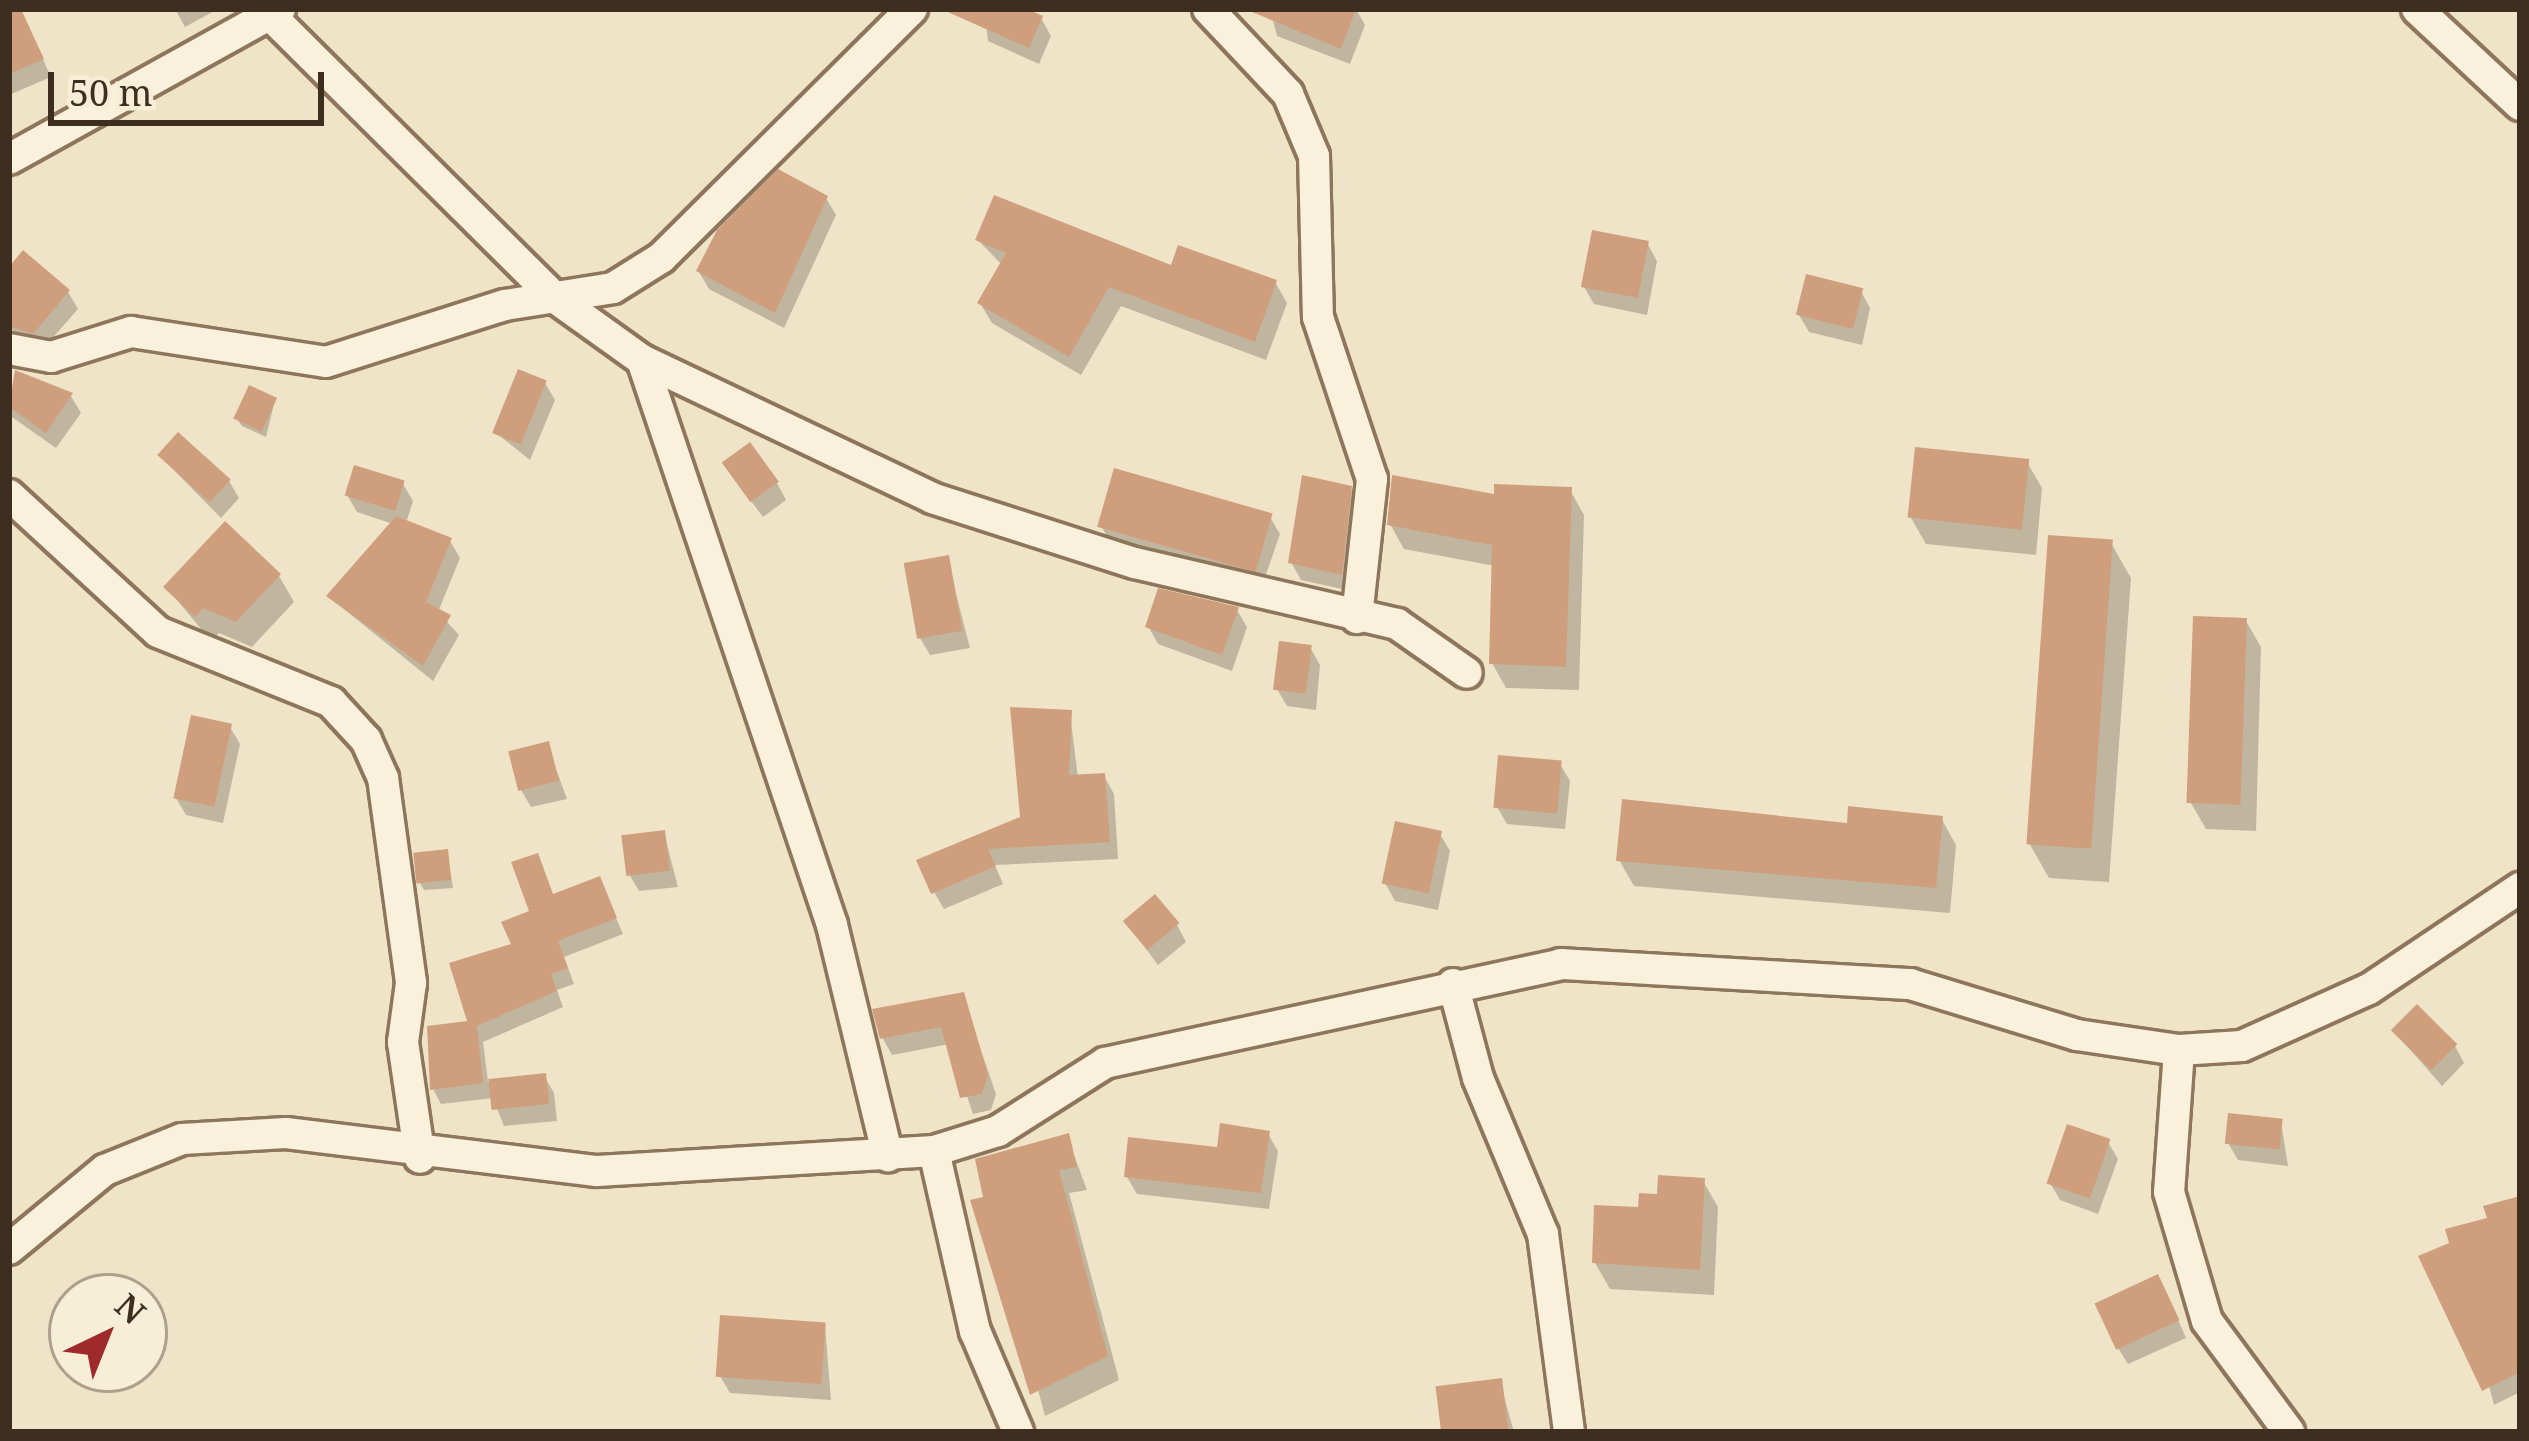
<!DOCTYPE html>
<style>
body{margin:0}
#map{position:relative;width:2529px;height:1441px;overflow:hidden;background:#f0e4c8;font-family:"Noto Serif",serif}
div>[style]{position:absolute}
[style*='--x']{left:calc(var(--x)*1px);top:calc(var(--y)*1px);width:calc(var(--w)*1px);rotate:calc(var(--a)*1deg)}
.shadow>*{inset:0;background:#0003}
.building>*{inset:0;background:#cf9f7d;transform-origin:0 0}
.roads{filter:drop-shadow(3px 0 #8d765c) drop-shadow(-3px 0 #8d765c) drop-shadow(0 3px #8d765c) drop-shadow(0 -3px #8d765c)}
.minor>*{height:30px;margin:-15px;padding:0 15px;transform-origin:15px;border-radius:15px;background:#faf1dc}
span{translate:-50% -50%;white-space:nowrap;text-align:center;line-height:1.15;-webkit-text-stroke:9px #f7eed8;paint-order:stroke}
.frame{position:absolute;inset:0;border:12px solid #3d2e20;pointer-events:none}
.north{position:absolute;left:48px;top:1273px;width:120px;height:120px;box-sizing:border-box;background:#f7eed8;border:3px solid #ada18e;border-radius:50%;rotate:43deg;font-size:33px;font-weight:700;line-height:48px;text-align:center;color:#3d2e20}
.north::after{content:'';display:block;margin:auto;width:42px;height:54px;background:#9e2a2b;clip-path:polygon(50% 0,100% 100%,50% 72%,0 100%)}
.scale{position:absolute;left:48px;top:72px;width:276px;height:54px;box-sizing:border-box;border:6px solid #3d2e20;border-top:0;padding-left:15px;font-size:36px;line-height:42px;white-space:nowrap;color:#3d2e20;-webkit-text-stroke:9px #f7eed8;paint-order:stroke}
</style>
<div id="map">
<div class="shadow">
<div style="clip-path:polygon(175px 9px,218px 9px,185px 27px)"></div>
<div style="clip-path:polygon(984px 9px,1041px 18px,1051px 36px,1039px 64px,988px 41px)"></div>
<div style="clip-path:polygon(1270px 9px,1356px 9px,1365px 25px,1350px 64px,1277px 36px)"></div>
<div style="clip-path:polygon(9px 29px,34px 39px,51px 77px,9px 95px)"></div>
<div style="clip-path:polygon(826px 198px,836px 215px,784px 328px,709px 289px,699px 272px)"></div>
<div style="clip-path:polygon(978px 240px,1275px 282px,1287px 303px,1266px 360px,1121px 306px,1081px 375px,992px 323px,980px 303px,1002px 265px)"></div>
<div style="clip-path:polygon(1647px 243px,1657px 261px,1647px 315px,1594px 304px,1584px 287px)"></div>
<div style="clip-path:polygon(9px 271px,68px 292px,78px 309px,43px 349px,9px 328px)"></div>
<div style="clip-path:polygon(1861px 291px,1870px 308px,1862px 345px,1809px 332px,1799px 315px)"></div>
<div style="clip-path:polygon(16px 374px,71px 396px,81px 413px,56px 448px,9px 415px)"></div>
<div style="clip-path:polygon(545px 383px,555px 400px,530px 460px,496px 433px)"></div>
<div style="clip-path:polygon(275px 400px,266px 437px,242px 426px,237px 419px)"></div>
<div style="clip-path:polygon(160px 456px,229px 481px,239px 498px,221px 518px)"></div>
<div style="clip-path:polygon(2027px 462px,2042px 488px,2036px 555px,1926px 544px,1911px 518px)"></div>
<div style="clip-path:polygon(736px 481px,777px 483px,786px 500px,763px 517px)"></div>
<div style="clip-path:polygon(403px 484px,413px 501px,406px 523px,450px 541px,460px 558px,438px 612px,459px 635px,433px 681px,329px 597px,393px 524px,357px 512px,347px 495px)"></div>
<div style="clip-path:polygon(1350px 488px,1360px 506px,1351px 591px,1301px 580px,1291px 562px)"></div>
<div style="clip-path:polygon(1570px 490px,1584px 515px,1579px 690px,1506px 688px,1492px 663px,1495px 566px,1404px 549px,1390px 524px)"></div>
<div style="clip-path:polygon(1270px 517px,1280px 534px,1262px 586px,1111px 543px,1101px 526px)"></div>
<div style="clip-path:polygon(2111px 543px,2131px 578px,2109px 882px,2049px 878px,2029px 843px)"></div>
<div style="clip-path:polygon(947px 559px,970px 648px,930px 655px,920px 638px)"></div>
<div style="clip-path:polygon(279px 576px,294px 602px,252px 647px,219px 633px,211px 641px,167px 588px)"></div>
<div style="clip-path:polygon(1237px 610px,1247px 627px,1232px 671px,1158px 644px,1148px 626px)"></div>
<div style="clip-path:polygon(2246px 621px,2261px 647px,2256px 831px,2206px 829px,2191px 803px)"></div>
<div style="clip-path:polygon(1310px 647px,1320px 665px,1316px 710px,1287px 706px,1277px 689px)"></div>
<div style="clip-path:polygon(1070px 713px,1078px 778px,1104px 776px,1114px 794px,1118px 859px,995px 865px,1003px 884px,944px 909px,934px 892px,1023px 818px)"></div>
<div style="clip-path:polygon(230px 727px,240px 744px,223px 823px,186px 815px,176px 798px)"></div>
<div style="clip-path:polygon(547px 744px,567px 799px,531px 807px,521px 790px)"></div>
<div style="clip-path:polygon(1560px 764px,1570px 781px,1565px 829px,1507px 824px,1497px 807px)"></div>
<div style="clip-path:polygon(1941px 818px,1956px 845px,1950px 913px,1634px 886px,1619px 860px)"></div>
<div style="clip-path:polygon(664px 833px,678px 887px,639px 891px,629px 874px)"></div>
<div style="clip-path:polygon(1440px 834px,1450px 851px,1438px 910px,1395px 901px,1385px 883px)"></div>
<div style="clip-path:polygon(447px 852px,453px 888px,424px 890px,420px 883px)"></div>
<div style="clip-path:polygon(536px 856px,554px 897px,599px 880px,623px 934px,564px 957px,574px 984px,557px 990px,563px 1007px,483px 1042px,488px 1082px,544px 1076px,554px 1093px,557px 1121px,504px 1126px,493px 1098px,441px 1104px,433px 1089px,533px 912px)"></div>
<div style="clip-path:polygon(1126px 922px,1177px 925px,1186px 942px,1158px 965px)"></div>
<div style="clip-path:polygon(962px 995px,996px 1094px,991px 1110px,973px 1114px,949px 1044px,892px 1055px,882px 1037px)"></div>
<div style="clip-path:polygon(2394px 1031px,2455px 1046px,2464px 1063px,2442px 1086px)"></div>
<div style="clip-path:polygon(2281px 1122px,2288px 1166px,2238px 1160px,2228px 1143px)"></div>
<div style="clip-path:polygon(1268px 1134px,1278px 1151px,1269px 1209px,1137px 1194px,1127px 1177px)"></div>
<div style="clip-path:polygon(1067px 1136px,1087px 1190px,1069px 1193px,1119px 1380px,1045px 1416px,987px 1199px)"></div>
<div style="clip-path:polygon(2108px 1142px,2118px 1159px,2098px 1214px,2060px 1200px,2050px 1183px)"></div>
<div style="clip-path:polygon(1703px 1181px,1718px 1207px,1714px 1295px,1610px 1289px,1595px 1263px,1640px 1210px)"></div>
<div style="clip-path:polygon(2520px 1199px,2520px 1392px,2494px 1405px,2452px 1245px)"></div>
<div style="clip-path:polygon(2167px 1295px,2186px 1338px,2128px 1364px,2118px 1348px)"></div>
<div style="clip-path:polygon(825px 1326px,831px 1400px,730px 1393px,720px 1376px)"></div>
<div style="clip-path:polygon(1500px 1382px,1514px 1432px,1447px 1432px,1439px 1388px)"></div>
</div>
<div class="building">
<div style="clip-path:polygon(9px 9px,21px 9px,44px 59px,9px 74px)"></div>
<div style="clip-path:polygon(941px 9px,1027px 9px,1043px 16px,1029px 48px)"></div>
<div style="clip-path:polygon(1245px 9px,1356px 9px,1341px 49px)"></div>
<div style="clip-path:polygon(778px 169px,828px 196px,775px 313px,696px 271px,717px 230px)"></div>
<div style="clip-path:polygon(994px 195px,1171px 265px,1178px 245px,1277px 280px,1255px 342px,1109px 287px,1069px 357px,977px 303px,1006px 253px,975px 240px)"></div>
<div style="left:1592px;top:230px;width:58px;height:58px;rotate:11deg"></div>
<div style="clip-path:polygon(23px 250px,70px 290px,33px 334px,9px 326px,9px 267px)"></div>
<div style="left:1806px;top:274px;width:59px;height:42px;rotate:14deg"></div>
<div style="left:518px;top:369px;width:31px;height:69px;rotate:22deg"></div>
<div style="clip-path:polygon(15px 370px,73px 393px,46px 433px,9px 407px)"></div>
<div style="left:249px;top:385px;width:31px;height:37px;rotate:25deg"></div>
<div style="left:178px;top:432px;width:71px;height:31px;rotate:42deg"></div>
<div style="left:750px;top:442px;width:49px;height:35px;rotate:54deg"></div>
<div style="left:1915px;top:447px;width:115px;height:71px;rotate:6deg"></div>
<div style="left:354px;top:465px;width:53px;height:32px;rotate:17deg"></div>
<div style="left:1114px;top:468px;width:165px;height:61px;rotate:16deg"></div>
<div style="clip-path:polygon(1302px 475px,1352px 486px,1342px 575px,1288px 563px)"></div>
<div style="clip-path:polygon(1392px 475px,1494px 494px,1494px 484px,1572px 487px,1566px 667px,1489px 664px,1492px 545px,1387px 525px)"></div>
<div style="clip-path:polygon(396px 516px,452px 538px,426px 602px,451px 615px,423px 666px,326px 596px)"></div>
<div style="clip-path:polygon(225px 521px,281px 574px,236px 622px,203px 608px,195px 617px,163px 587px)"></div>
<div style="left:2048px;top:535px;width:65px;height:310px;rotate:4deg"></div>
<div style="left:949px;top:555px;width:77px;height:46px;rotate:80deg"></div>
<div style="clip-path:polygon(1158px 588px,1239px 607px,1222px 655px,1145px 627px)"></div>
<div style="left:2193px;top:616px;width:54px;height:187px;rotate:2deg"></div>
<div style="left:1279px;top:641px;width:33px;height:49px;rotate:7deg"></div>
<div style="clip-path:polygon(1010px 707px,1072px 710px,1069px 775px,1105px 773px,1110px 842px,988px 849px,996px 866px,931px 894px,916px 860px,1020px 817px)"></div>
<div style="left:191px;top:715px;width:42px;height:85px;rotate:12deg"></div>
<div style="left:549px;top:741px;width:41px;height:42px;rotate:76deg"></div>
<div style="left:1498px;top:755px;width:64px;height:53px;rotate:5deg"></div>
<div style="clip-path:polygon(1622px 799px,1847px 823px,1848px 806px,1943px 816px,1936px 888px,1616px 861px)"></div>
<div style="left:1395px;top:821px;width:48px;height:64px;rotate:12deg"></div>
<div style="left:665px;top:830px;width:41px;height:44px;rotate:83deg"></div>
<div style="left:448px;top:849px;width:31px;height:35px;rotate:84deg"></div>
<div style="clip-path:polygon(538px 853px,553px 894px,600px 876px,617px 918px,558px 941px,568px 968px,551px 974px,557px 991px,477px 1026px,483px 1083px,430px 1090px,427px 1026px,467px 1021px,449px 963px,511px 944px,501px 922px,529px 911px,511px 862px)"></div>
<div style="left:1155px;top:894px;width:38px;height:42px;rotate:50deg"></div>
<div style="clip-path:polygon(964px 992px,988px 1075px,982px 1094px,960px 1098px,941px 1027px,880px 1039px,872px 1009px)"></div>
<div style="left:2417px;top:1004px;width:57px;height:37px;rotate:45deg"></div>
<div style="left:546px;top:1073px;width:31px;height:58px;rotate:84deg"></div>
<div style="left:2228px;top:1113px;width:55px;height:31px;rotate:6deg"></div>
<div style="clip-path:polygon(1220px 1123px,1270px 1131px,1261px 1193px,1124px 1177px,1128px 1137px,1217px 1147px)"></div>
<div style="left:2067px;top:1124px;width:46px;height:63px;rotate:19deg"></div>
<div style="clip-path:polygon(1069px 1133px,1077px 1167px,1059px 1170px,1108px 1356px,1030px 1395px,970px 1200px,983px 1197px,975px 1159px)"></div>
<div style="clip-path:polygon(1658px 1175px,1705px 1178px,1700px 1270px,1592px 1263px,1594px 1205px,1638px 1207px,1639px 1193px,1657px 1194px)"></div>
<div style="clip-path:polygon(2520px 1196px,2520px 1372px,2482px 1391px,2418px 1256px,2449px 1243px,2445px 1229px,2487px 1218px,2483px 1206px)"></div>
<div style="left:2158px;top:1274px;width:51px;height:70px;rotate:65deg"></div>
<div style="left:720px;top:1315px;width:106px;height:62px;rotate:4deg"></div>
<div style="left:1502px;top:1378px;width:52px;height:67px;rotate:83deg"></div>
</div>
<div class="roads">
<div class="minor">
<div style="--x:1208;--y:9;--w:117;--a:46.7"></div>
<div style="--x:1288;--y:94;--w:67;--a:67.2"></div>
<div style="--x:1314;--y:156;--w:161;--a:88.6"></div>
<div style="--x:1318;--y:317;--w:171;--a:71.6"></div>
<div style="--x:1372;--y:479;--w:140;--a:96.2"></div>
<div style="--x:2417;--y:9;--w:141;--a:43"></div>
<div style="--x:271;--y:16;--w:399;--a:44.8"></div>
<div style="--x:554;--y:297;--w:108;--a:35.6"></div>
<div style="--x:642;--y:360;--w:321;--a:25.4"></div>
<div style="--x:932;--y:498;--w:213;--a:17.8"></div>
<div style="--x:1135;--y:563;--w:269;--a:13.1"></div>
<div style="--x:1397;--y:624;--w:85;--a:35"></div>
<div style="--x:9;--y:159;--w:310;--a:-29"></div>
<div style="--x:9;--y:349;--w:43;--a:10.8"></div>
<div style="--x:51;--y:357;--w:84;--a:-17.4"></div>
<div style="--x:131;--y:332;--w:197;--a:8.7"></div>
<div style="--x:326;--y:362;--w:188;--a:-17.7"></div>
<div style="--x:505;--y:305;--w:109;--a:-8.9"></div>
<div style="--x:613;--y:288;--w:57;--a:-32"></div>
<div style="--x:661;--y:258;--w:354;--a:-44.8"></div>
<div style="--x:642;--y:360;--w:596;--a:71.41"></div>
<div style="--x:832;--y:925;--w:238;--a:76.4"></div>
<div style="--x:9;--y:495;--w:202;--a:42.6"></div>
<div style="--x:158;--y:632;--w:187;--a:22"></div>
<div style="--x:331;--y:702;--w:52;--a:47.4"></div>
<div style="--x:366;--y:740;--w:42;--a:65.9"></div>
<div style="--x:383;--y:778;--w:207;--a:82.2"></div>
<div style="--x:411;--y:983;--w:60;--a:97.7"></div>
<div style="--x:403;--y:1042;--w:117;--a:81.7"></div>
<div style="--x:1453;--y:984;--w:97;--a:75.1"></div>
<div style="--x:1478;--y:1078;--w:169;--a:67.4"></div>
<div style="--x:1543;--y:1234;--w:200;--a:82.5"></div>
<div style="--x:2179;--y:1050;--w:142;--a:94"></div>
<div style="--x:2169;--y:1192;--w:134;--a:73.6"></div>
<div style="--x:2207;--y:1321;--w:138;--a:53.5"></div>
<div style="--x:934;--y:1151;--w:185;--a:77.2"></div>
<div style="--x:975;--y:1331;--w:110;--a:66.9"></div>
<div style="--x:9;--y:1249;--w:124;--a:-39.5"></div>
<div style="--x:105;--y:1170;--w:83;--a:-21.9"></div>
<div style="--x:182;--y:1139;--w:104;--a:-3.3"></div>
<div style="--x:286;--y:1133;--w:313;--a:7"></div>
<div style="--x:597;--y:1171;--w:338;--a:-3.4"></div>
<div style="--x:934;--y:1151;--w:67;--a:-17.4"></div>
<div style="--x:998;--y:1131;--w:127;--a:-32.4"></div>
<div style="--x:1105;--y:1063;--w:467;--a:-12.2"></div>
<div style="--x:1561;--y:964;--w:350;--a:3.3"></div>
<div style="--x:1910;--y:984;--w:175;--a:17"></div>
<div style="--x:2077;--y:1035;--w:103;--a:8.4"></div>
<div style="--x:2179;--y:1050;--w:63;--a:-3.6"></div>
<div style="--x:2242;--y:1046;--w:139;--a:-24.2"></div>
<div style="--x:2369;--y:989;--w:182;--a:-33.8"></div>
</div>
</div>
<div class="frame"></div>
<div class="north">N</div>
<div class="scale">50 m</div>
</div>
